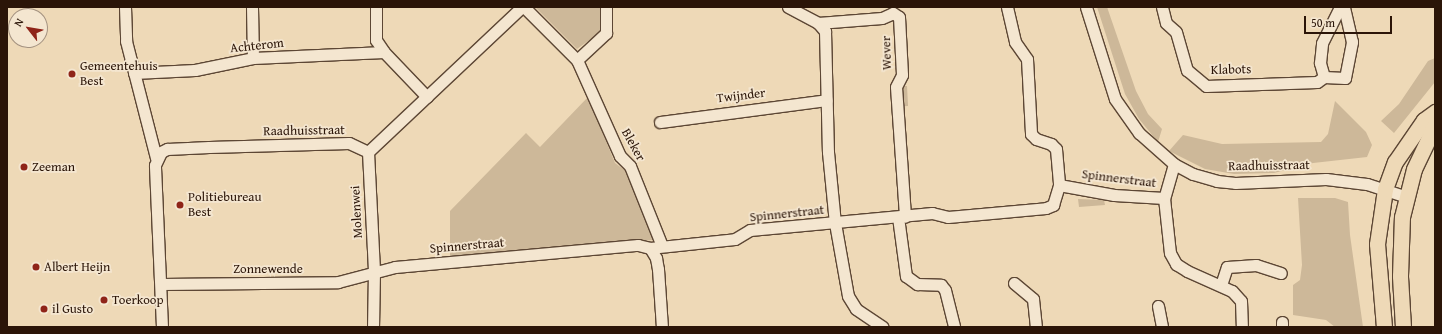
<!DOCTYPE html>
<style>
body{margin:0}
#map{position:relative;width:1442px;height:334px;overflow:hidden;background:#eed9b7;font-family:"Gentium Book Plus",serif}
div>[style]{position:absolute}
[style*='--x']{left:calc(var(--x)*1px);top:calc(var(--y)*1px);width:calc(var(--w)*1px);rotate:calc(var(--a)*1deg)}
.green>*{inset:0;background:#cdb899;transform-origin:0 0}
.roads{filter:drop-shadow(1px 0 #5c4634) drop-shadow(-1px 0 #5c4634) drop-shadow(0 1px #5c4634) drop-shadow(0 -1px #5c4634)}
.minor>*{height:11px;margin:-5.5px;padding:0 5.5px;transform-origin:5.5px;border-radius:5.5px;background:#f4e6d0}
.major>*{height:15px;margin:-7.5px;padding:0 7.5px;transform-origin:7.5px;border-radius:7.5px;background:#eed9b7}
.dots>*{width:11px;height:11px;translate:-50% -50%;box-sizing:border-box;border:2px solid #f4e6d0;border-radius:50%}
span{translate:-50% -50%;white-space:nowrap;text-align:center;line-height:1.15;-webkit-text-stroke:3.5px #f4e6d0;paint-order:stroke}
.street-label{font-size:13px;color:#2b1508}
.poi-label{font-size:13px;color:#2b1508}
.left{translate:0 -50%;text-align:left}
.frame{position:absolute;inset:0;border:8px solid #2b1508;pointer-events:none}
.north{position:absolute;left:8px;top:8px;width:40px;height:40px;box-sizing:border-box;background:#f4e6d0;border:1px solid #a49280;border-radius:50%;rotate:301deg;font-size:11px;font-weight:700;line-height:16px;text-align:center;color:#2b1508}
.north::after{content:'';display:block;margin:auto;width:14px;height:18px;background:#8f2418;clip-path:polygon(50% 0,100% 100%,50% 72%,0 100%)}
.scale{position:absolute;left:1304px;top:16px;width:88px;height:18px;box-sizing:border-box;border:2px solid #2b1508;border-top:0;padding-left:5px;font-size:12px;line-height:14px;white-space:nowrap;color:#2b1508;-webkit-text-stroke:3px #f4e6d0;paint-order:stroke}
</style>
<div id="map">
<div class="green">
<div style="clip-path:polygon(602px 7px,602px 28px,599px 33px,577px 49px,536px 8px)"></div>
<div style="clip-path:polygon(1097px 7px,1107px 7px,1136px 91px,1148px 114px,1162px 129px,1158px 142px,1139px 119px,1125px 94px)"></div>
<div style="clip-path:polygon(1435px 58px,1435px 82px,1394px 133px,1381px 121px,1399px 104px,1428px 61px)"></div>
<div style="left:907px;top:86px;width:20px;height:11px;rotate:87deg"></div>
<div style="clip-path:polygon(588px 97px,615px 163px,627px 172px,653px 240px,450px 257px,450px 211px,526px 133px,540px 147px)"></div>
<div style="clip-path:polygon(1335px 101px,1366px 132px,1372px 145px,1367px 157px,1313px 163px,1274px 173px,1234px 174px,1205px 169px,1169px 151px,1183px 135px,1222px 144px,1321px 142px,1328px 134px)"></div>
<div style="clip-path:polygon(1298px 198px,1335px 198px,1348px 202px,1350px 235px,1363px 327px,1335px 327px,1326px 320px,1293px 315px,1293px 285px,1300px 280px,1302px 265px)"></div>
<div style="clip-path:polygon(1078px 199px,1104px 200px,1105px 205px,1079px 207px)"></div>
</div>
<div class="roads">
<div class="minor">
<div style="--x:125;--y:7;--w:34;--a:88"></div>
<div style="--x:126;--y:41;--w:121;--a:75.6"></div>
<div style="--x:252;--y:7;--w:51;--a:88.9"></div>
<div style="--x:376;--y:7;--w:33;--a:90"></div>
<div style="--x:376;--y:40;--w:14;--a:56"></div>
<div style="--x:384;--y:52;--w:62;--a:46.3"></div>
<div style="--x:524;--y:7;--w:75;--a:45"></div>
<div style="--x:577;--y:60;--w:105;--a:65.9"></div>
<div style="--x:620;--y:156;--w:14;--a:45"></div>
<div style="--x:630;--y:166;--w:86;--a:68.2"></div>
<div style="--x:788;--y:7;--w:34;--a:28"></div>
<div style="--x:818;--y:23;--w:11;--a:49"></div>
<div style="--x:825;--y:31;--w:121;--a:88.6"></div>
<div style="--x:828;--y:152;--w:71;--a:84.4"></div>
<div style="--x:835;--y:223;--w:74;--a:79.9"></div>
<div style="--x:848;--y:296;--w:15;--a:58"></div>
<div style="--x:856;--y:309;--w:32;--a:34"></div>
<div style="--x:1007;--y:7;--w:36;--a:77"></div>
<div style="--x:1015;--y:42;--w:21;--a:55"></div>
<div style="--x:1027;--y:59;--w:75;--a:86.9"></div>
<div style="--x:1031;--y:134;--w:7;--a:45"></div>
<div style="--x:1036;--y:139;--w:16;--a:18"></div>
<div style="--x:1051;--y:144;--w:7;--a:45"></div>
<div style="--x:1056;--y:149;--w:36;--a:85"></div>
<div style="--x:1086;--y:7;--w:96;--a:72.5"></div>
<div style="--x:1115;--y:99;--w:42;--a:54.8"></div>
<div style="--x:1139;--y:133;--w:47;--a:41.5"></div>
<div style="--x:1174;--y:164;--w:21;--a:28"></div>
<div style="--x:1193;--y:174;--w:25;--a:16"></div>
<div style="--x:1217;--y:181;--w:18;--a:6"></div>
<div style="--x:1235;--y:183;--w:91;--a:-2.5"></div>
<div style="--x:1326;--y:179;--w:41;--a:7"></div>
<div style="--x:1367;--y:184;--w:42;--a:18"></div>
<div style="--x:1162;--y:7;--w:16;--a:76"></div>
<div style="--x:1166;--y:23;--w:13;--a:42"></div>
<div style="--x:1176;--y:32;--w:40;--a:74"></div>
<div style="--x:1187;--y:70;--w:25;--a:40"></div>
<div style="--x:1206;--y:86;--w:111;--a:-2.1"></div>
<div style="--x:1317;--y:82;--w:9;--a:-36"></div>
<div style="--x:1324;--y:77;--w:21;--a:3"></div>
<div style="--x:1345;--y:78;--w:37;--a:-79"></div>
<div style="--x:1352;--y:42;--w:36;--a:-103"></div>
<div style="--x:818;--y:23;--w:64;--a:-4.5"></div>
<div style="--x:882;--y:18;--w:12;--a:-24"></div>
<div style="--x:893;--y:13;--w:7;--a:34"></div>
<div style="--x:899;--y:17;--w:58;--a:87"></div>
<div style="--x:902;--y:75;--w:13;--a:117"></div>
<div style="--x:896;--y:87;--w:130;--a:86"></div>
<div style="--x:577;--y:60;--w:40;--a:-43"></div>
<div style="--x:606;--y:33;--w:26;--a:-90"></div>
<div style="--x:134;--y:73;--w:61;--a:-2.8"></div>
<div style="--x:195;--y:70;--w:59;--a:-11.7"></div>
<div style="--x:253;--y:58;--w:131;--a:-2.6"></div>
<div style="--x:1324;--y:77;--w:15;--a:-106"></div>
<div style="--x:1320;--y:63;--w:20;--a:-84"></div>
<div style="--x:1322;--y:43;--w:40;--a:-63.4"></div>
<div style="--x:660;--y:122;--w:168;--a:-7.5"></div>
<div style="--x:368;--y:152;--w:212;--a:-43.3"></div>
<div style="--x:368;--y:152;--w:119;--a:87.1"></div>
<div style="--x:374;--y:271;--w:56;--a:91"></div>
<div style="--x:1174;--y:164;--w:35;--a:106"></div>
<div style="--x:1164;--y:198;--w:55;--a:83.8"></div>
<div style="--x:1170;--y:253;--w:13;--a:61"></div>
<div style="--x:1176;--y:264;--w:13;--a:32"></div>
<div style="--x:1187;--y:271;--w:49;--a:24"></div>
<div style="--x:1232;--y:291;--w:13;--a:48"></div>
<div style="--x:1241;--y:301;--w:26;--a:88"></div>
<div style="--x:898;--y:217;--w:60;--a:82.3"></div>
<div style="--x:906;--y:276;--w:14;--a:36"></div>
<div style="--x:917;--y:284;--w:24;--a:2"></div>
<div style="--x:941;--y:285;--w:6;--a:51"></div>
<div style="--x:945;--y:290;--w:38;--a:76"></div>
<div style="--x:650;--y:248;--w:12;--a:59"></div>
<div style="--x:656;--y:258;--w:11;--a:80"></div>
<div style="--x:658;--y:269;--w:58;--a:86.1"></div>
<div style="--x:1014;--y:283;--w:25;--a:40"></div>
<div style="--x:1033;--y:299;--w:28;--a:84"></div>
<div style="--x:161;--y:284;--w:177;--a:-0.6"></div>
<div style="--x:338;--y:282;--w:59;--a:-14.7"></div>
<div style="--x:395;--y:267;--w:244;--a:-5.2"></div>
<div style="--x:638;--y:245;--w:12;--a:14"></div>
<div style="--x:650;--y:248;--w:85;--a:-6"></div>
<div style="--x:735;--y:239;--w:17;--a:-31"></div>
<div style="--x:750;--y:230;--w:183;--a:-5.3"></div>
<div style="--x:932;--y:213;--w:16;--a:14"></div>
<div style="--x:948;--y:217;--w:98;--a:-5.2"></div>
<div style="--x:1046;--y:208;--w:8;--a:-23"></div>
<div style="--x:1053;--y:205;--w:21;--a:-73"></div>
<div style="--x:1059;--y:185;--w:56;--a:10.3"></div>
<div style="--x:1114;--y:195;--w:50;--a:3.4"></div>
<div style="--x:1221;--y:285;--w:19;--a:-72"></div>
<div style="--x:1227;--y:267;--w:29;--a:-4"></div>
<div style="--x:1256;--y:265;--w:26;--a:18"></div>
<div style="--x:1158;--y:306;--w:21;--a:79"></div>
<div style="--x:162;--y:327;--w:162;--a:-92.5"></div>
<div style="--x:155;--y:165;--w:14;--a:-65"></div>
<div style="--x:161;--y:152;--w:7;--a:-27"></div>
<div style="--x:167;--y:149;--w:42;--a:-2.7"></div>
<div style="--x:209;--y:147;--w:140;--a:-1.6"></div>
<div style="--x:349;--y:143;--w:21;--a:25"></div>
<div style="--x:1282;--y:327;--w:5;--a:-90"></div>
</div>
<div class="major">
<div style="--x:1384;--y:327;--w:83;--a:-94.8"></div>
<div style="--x:1377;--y:244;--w:56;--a:-81.7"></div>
<div style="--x:1385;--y:189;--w:29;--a:-70"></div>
<div style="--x:1395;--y:162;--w:51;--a:-55.4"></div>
<div style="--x:1424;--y:120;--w:14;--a:-36"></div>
<div style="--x:1403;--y:327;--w:51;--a:-93.4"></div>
<div style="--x:1400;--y:276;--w:59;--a:-88.1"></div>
<div style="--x:1402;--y:217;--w:49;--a:-76"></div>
<div style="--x:1414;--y:169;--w:49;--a:-64.5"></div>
</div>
</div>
<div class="dots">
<div style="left:72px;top:74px;background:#8f2418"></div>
<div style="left:24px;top:167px;background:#8f2418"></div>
<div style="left:180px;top:205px;background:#8f2418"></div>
<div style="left:36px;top:267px;background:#8f2418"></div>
<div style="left:104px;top:300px;background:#8f2418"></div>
<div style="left:44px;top:309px;background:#8f2418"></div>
</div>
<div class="street-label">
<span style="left:257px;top:46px;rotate:-6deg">Achterom</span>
<span style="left:887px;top:53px;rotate:-92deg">Wever</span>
<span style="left:1231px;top:70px;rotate:-1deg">Klabots</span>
<span style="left:741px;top:96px;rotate:-7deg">Twijnder</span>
<span style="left:304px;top:131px;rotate:-1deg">Raadhuisstraat</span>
<span style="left:633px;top:145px;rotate:61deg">Bleker</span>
<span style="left:1269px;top:166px;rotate:-1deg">Raadhuisstraat</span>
<span style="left:1119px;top:179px;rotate:7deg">Spinnerstraat</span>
<span style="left:357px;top:212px;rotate:-93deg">Molenwei</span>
<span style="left:787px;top:214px;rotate:-6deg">Spinnerstraat</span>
<span style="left:467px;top:246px;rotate:-5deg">Spinnerstraat</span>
<span style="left:268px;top:269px">Zonnewende</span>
</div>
<div class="poi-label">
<span class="left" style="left:80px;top:74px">Gemeentehuis<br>Best</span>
<span class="left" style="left:32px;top:167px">Zeeman</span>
<span class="left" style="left:188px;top:205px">Politiebureau<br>Best</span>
<span class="left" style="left:44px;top:267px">Albert Heijn</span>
<span class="left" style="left:112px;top:300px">Toerkoop</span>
<span class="left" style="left:52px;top:309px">il Gusto</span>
</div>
<div class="frame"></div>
<div class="north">N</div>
<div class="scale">50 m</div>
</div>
